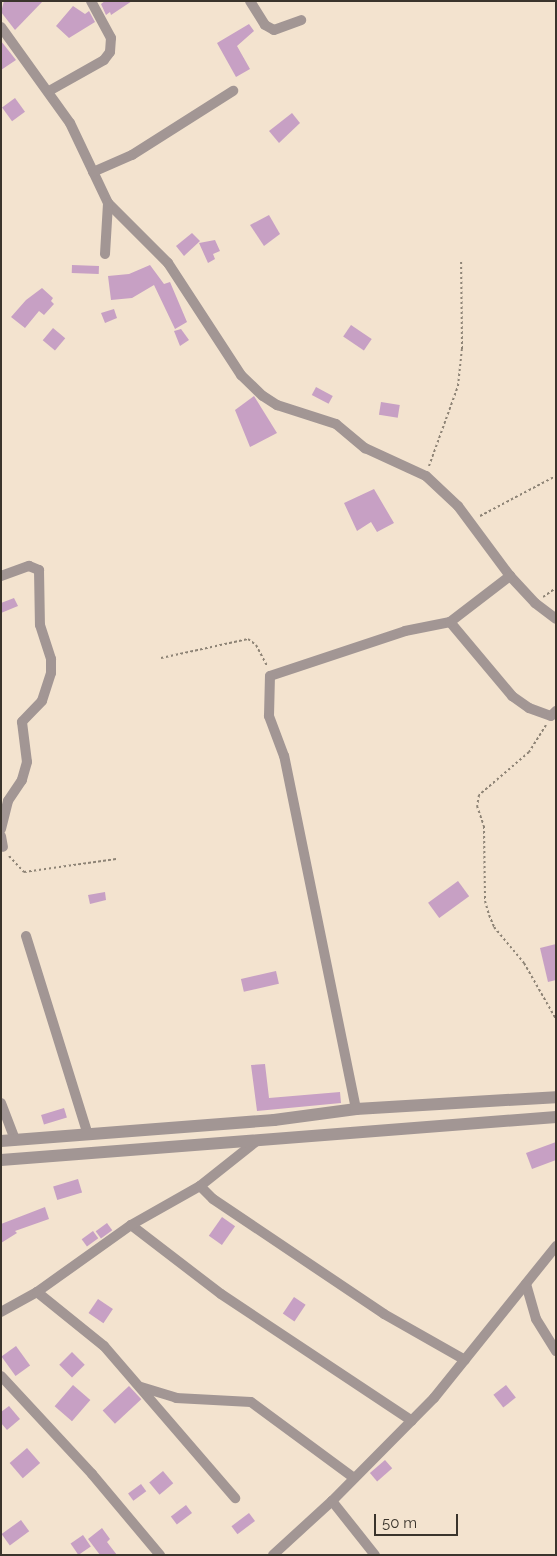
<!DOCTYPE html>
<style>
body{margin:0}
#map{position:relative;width:557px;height:1556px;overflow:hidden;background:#f3e3cf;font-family:Raleway,sans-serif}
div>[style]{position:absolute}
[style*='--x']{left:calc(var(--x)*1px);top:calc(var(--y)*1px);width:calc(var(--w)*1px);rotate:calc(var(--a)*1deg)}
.building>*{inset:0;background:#c7a0c4;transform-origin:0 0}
.path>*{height:2px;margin-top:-1px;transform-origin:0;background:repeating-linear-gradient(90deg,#8e8476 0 2.5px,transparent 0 5px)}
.minor>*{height:10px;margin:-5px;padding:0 5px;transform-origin:5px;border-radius:5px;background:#a29694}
.tertiary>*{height:12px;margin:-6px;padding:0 6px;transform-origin:6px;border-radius:6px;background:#a29694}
span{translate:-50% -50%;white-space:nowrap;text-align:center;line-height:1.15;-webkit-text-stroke:4.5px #f3e3cf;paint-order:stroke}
.frame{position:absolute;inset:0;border:2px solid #3a342c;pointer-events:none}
.scale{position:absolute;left:374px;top:1514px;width:84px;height:22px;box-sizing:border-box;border:2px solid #3a342c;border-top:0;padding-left:6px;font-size:15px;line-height:18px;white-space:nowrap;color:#3a342c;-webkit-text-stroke:4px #f3e3cf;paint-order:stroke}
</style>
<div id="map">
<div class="building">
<div style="clip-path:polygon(4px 1px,43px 1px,15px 30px,1px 12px)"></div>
<div style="clip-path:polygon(105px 1px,132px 1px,111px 15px,110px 12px,106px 15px,101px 4px)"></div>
<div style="clip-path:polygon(73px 6px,85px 14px,89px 11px,95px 22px,69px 38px,56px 26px)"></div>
<div style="clip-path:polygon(249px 24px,254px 31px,237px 46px,250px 69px,236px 77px,217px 43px)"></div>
<div style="clip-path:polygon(1px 41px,16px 60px,1px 70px)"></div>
<div style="left:15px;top:98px;width:17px;height:16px;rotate:54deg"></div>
<div style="clip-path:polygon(292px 113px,300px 123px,279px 143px,269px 131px)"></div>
<div style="clip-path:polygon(269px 215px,280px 234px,264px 246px,250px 225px)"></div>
<div style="clip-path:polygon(192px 233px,200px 241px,184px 256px,176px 246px)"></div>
<div style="clip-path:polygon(215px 240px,220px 251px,213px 254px,215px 259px,208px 263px,199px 243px)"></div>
<div style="left:72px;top:265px;width:27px;height:8px;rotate:2deg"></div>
<div style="clip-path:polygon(150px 265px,164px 284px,170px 282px,187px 322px,175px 329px,154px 285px,132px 298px,111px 300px,108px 276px,129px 274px)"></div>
<div style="clip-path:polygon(42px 288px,53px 298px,51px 301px,54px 304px,44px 315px,39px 311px,25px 328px,11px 317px,26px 300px)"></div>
<div style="clip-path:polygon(114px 309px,117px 318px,105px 323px,101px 313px)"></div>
<div style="left:351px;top:325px;width:25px;height:14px;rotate:34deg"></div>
<div style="left:53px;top:328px;width:16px;height:16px;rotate:40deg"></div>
<div style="clip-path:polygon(181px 329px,189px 340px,180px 346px,174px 331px)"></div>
<div style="left:316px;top:387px;width:19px;height:9px;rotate:28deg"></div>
<div style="clip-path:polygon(254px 396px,277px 433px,250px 447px,235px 410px)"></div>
<div style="left:381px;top:402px;width:19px;height:13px;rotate:9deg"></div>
<div style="clip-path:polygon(374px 489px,394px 523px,377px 532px,371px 522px,357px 531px,344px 503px)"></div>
<div style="clip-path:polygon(14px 598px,18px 606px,1px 613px,1px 603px)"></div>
<div style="left:458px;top:881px;width:19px;height:37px;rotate:54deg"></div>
<div style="clip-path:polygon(105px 892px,106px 900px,90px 904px,88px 895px)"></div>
<div style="clip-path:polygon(556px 944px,556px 980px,548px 982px,540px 948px)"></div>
<div style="left:276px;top:971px;width:13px;height:36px;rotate:77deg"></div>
<div style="clip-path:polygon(265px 1064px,269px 1098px,340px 1092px,341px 1103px,257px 1111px,251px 1065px)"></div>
<div style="left:64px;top:1108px;width:10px;height:24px;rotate:73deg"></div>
<div style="clip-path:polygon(556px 1142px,556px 1160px,532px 1169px,526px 1153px)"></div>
<div style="left:78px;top:1179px;width:14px;height:26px;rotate:73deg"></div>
<div style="clip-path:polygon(45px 1207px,49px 1219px,15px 1231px,17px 1233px,1px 1243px,1px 1224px)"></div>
<div style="left:222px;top:1217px;width:16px;height:23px;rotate:35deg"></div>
<div style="left:107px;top:1223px;width:9px;height:14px;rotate:54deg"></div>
<div style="left:93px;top:1231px;width:9px;height:14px;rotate:54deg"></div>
<div style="left:294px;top:1297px;width:14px;height:20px;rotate:34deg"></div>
<div style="left:98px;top:1299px;width:18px;height:17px;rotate:34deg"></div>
<div style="left:16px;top:1346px;width:24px;height:18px;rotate:54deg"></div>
<div style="left:72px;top:1352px;width:18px;height:18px;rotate:45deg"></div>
<div style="left:73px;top:1385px;width:23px;height:28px;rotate:41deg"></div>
<div style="left:506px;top:1385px;width:16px;height:16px;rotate:52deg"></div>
<div style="left:129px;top:1386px;width:18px;height:36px;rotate:47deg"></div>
<div style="clip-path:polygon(9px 1406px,20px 1419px,7px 1430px,1px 1423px,1px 1412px)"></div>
<div style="left:27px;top:1448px;width:20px;height:23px;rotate:49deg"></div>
<div style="left:385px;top:1460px;width:11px;height:20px;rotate:49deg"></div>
<div style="left:163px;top:1471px;width:16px;height:18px;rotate:50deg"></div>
<div style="left:141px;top:1484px;width:9px;height:16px;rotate:54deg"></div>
<div style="left:186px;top:1505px;width:10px;height:19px;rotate:53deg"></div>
<div style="left:249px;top:1513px;width:10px;height:22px;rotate:53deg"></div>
<div style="left:21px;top:1520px;width:14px;height:24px;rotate:54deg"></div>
<div style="clip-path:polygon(102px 1528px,110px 1539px,107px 1542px,117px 1555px,100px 1555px,88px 1539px)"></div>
<div style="left:83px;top:1535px;width:14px;height:15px;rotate:56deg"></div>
</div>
<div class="path">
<div style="--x:429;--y:466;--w:85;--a:-70.1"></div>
<div style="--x:458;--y:386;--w:37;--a:-84"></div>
<div style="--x:462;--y:349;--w:90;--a:-90.6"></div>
<div style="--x:480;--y:516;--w:86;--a:-27.8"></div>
<div style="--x:543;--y:597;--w:16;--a:-35"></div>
<div style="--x:161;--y:658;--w:89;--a:-12.3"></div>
<div style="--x:248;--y:639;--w:10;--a:37"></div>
<div style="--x:256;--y:645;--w:24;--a:62"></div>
<div style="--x:546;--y:725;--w:32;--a:122"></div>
<div style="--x:529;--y:752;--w:66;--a:139.3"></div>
<div style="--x:479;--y:795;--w:11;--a:100"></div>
<div style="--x:477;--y:806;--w:21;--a:71"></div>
<div style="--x:484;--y:826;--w:75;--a:89.2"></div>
<div style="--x:485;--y:901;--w:15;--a:74"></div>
<div style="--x:489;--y:915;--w:13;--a:67"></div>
<div style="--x:494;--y:927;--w:47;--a:50.2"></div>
<div style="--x:524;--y:963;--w:64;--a:60.3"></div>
<div style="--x:9;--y:856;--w:22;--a:47"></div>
<div style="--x:24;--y:872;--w:93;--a:-8"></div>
</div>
<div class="minor">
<div style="--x:250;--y:1;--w:28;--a:58"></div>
<div style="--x:265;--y:25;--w:10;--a:29"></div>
<div style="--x:274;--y:30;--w:29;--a:-20"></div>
<div style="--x:1;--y:27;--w:118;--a:54.3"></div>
<div style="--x:70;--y:123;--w:89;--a:64.6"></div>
<div style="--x:108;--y:203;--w:85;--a:45"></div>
<div style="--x:168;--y:263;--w:134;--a:56.9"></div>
<div style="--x:241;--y:375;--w:30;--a:44"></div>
<div style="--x:263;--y:396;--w:17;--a:33"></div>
<div style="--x:277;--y:405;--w:62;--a:17.9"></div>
<div style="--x:336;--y:424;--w:38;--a:40"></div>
<div style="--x:365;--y:448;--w:67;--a:24.7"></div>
<div style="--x:426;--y:476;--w:44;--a:43.2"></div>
<div style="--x:458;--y:506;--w:87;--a:53.4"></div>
<div style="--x:510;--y:576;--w:37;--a:47"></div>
<div style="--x:535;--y:603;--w:26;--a:37"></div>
<div style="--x:49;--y:91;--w:63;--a:-29.4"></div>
<div style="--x:104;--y:60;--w:10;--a:-53"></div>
<div style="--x:110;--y:52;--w:14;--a:-86"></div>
<div style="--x:111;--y:38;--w:42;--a:-118.4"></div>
<div style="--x:93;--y:172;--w:43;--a:-23.6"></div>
<div style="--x:132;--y:155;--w:120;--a:-32.4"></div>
<div style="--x:105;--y:254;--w:51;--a:-86.6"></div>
<div style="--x:1;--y:576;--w:30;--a:-20"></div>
<div style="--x:29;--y:566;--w:11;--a:22"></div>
<div style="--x:39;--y:570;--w:55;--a:89"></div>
<div style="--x:40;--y:625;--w:36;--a:72"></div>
<div style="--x:51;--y:659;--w:14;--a:90"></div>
<div style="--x:51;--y:673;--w:29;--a:108"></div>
<div style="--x:42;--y:701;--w:29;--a:134"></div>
<div style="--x:22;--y:722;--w:40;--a:82.9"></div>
<div style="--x:27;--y:762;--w:19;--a:106"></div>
<div style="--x:22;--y:780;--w:25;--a:124"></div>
<div style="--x:8;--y:801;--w:29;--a:104"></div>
<div style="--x:450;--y:622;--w:97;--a:50"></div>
<div style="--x:512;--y:696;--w:21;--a:35"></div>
<div style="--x:529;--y:708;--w:23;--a:20"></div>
<div style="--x:551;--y:716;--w:7;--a:-45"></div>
<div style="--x:1;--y:836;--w:11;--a:80"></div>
<div style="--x:26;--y:936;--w:208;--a:72.7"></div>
<div style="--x:1;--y:1103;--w:40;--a:69"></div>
<div style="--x:356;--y:1109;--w:360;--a:-101.5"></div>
<div style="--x:284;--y:756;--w:43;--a:-110.6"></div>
<div style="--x:269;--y:716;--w:40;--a:-88.6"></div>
<div style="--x:270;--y:676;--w:142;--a:-18.4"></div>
<div style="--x:405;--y:631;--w:46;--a:-11.3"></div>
<div style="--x:450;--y:622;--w:76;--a:-37.5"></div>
<div style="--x:200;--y:1186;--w:18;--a:45"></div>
<div style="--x:213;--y:1199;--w:206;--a:33.9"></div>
<div style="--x:384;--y:1314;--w:93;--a:29.6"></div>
<div style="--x:131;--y:1225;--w:113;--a:37.5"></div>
<div style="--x:221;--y:1294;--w:229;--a:33.6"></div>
<div style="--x:526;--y:1284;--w:36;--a:74"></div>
<div style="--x:536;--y:1319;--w:38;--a:58"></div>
<div style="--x:37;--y:1292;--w:86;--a:38.9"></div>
<div style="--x:104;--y:1346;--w:201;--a:49.2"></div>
<div style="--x:1;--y:1312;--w:41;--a:-29.1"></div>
<div style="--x:37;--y:1292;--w:115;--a:-35.5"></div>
<div style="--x:131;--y:1225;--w:79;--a:-29.5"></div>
<div style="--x:200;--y:1186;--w:74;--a:-38.4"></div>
<div style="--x:1;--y:1376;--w:134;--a:47.1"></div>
<div style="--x:92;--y:1474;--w:106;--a:50"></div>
<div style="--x:141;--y:1387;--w:37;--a:17"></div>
<div style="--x:176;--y:1398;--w:75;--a:3.1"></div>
<div style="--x:251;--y:1402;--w:128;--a:36.4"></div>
<div style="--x:332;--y:1501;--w:69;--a:51.5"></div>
<div style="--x:273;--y:1555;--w:80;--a:-42.5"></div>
<div style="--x:332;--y:1501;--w:145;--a:-45.3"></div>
<div style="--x:434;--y:1398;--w:195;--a:-51.2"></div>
</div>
<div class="tertiary">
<div style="--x:1;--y:1141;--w:274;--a:-4.4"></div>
<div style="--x:274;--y:1120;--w:83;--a:-7.6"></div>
<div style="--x:356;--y:1109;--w:200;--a:-3.4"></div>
<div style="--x:1;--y:1160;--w:557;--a:-4.43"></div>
</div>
<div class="frame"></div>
<div class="scale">50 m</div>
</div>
